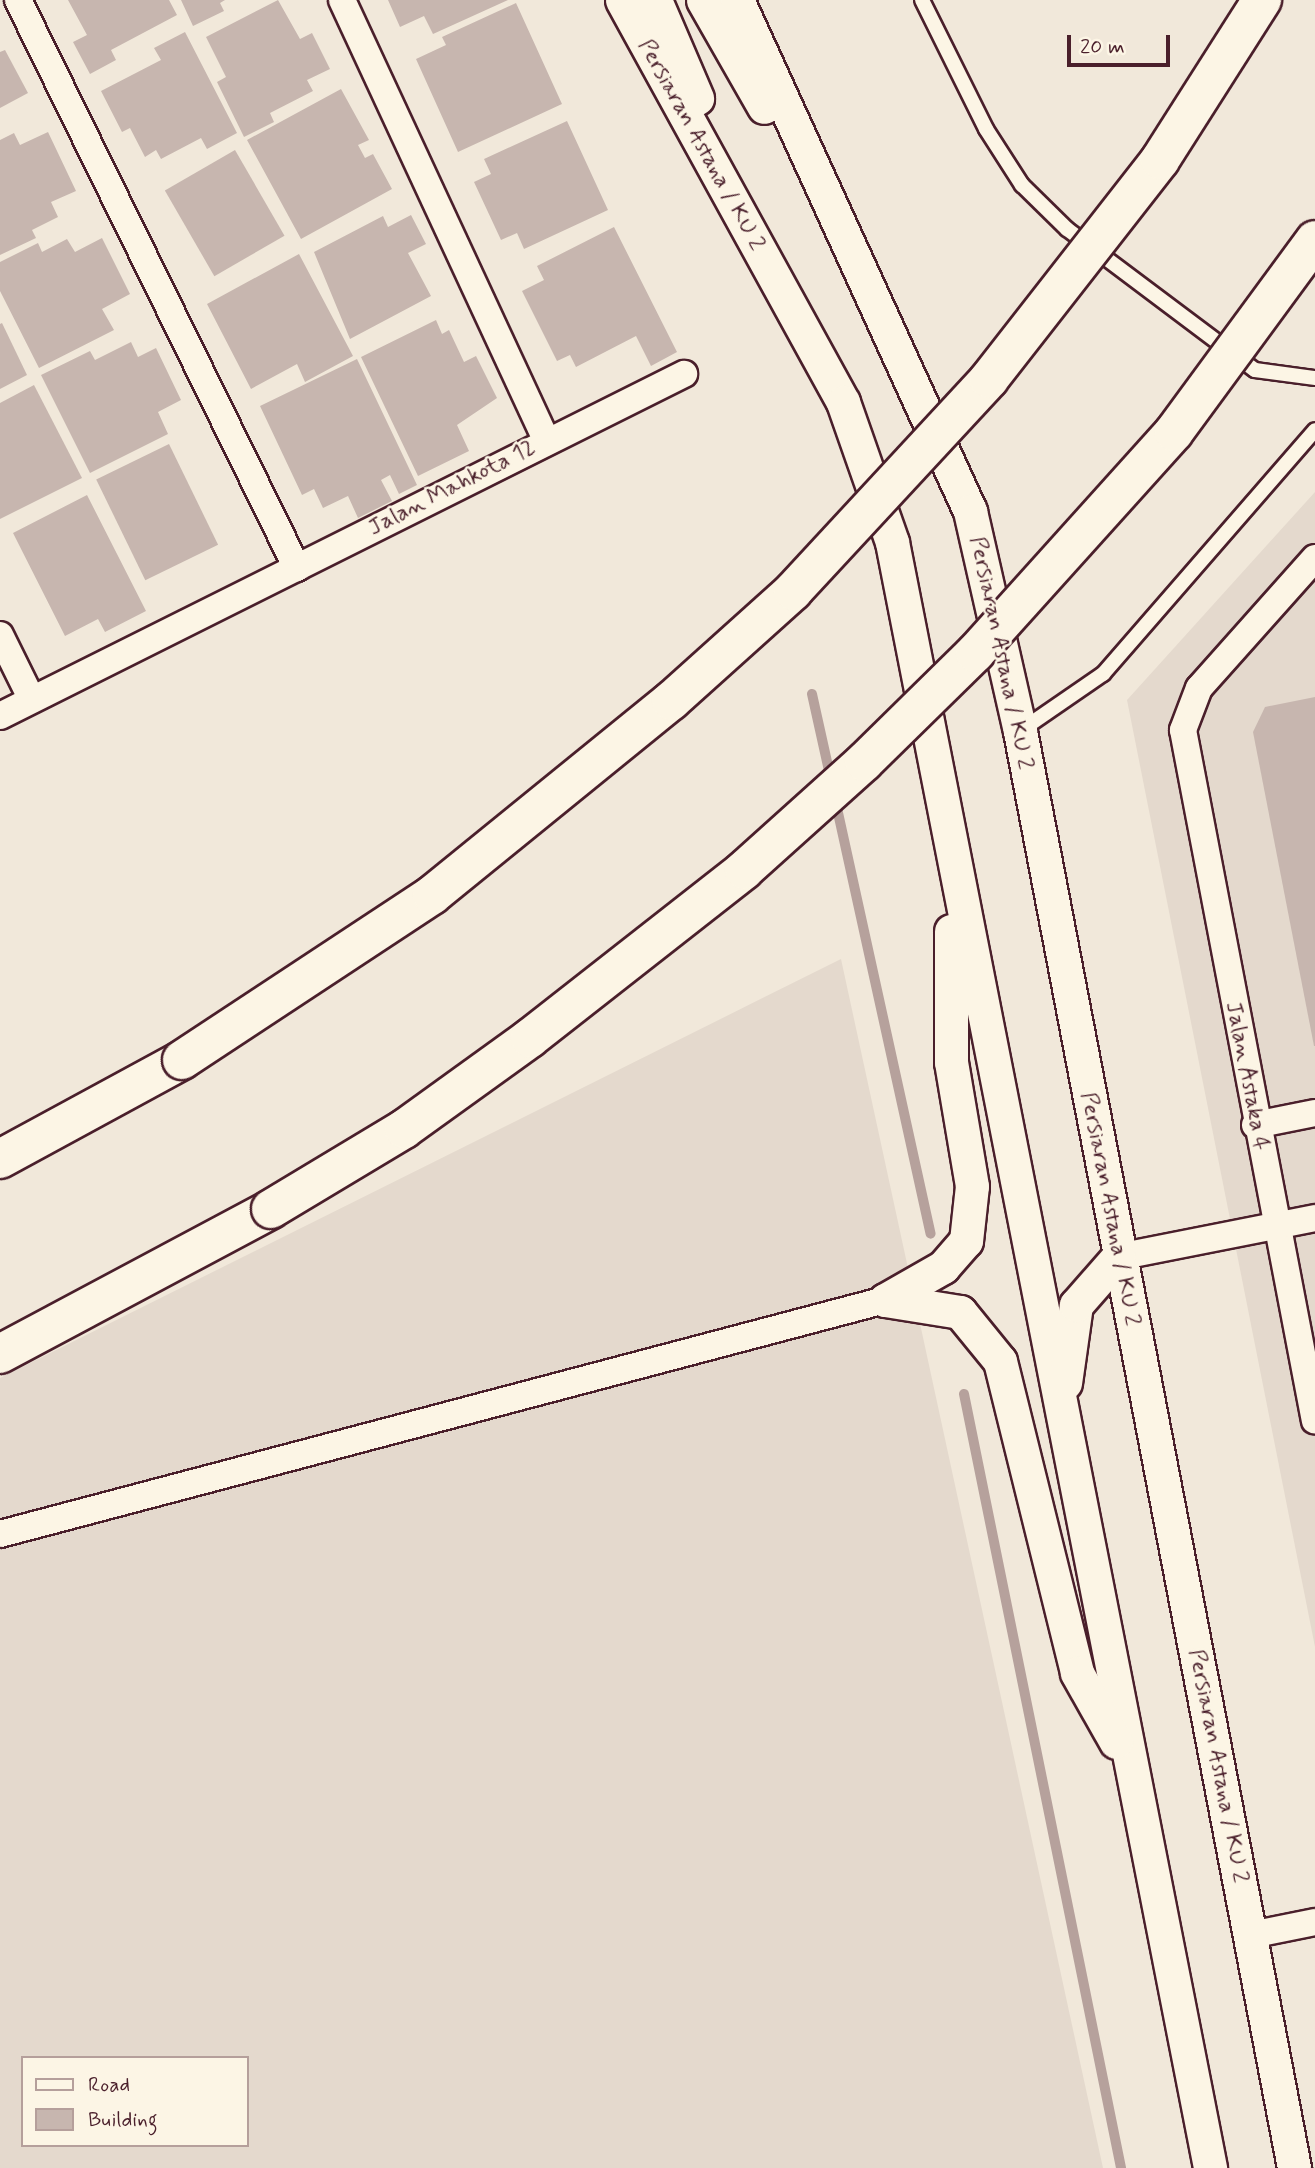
<!DOCTYPE html>
<style>
body{margin:0}
#map{position:relative;width:1315px;height:2168px;overflow:hidden;background:#f1e8da;font-family:Mynerve,sans-serif}
div>[style]{position:absolute}
[style*='--x']{left:calc(var(--x)*1px);top:calc(var(--y)*1px);width:calc(var(--w)*1px);rotate:calc(var(--a)*1deg)}
.built>*{inset:0;background:#e4d9cd}
.stream>*{height:10px;margin:-5px;padding:0 5px;transform-origin:5px;border-radius:5px;background:#b6a19c}
.building>*{inset:0;background:#c7b6af;transform-origin:0 0}
.roads{filter:drop-shadow(2px 0 #4a1f2b) drop-shadow(-2px 0 #4a1f2b) drop-shadow(0 2px #4a1f2b) drop-shadow(0 -2px #4a1f2b)}
.service>*{height:14px;margin:-7px;padding:0 7px;transform-origin:7px;border-radius:7px;background:#fcf5e5}
.minor>*{height:26px;margin:-13px;padding:0 13px;transform-origin:13px;border-radius:13px;background:#fcf5e5}
.tertiary>*{height:33px;margin:-16.5px;padding:0 16.5px;transform-origin:16.5px;border-radius:16.5px;background:#fcf5e5}
.motorway>*{height:38px;margin:-19px;padding:0 19px;transform-origin:19px;border-radius:19px;background:#fcf5e5}
.bridges{filter:drop-shadow(2px 0 #4a1f2b) drop-shadow(-2px 0 #4a1f2b) drop-shadow(0 2px #4a1f2b) drop-shadow(0 -2px #4a1f2b)}
.motorway-bridge>*{height:38px;margin:-19px;padding:0 19px;transform-origin:19px;border-radius:19px;background:#fcf5e5}
span{translate:-50% -50%;white-space:nowrap;text-align:center;line-height:1.15;-webkit-text-stroke:5px #fcf5e5;paint-order:stroke}
.street-label{font-size:23px;color:#4a1f2b}
.legend{position:absolute;left:21px;top:2056px;width:228px;height:91px;box-sizing:border-box;background:#fcf5e5;border:2px solid #b59f9b;margin:0;padding:9px 12px;list-style:none;font-size:21px;color:#4a1f2b}
.legend li{display:flex;align-items:center;gap:14px;height:35px}
.legend b{width:35px;border:2px solid #b59f9b}
.scale{position:absolute;left:1067px;top:35px;width:103px;height:32px;box-sizing:border-box;border:4px solid #4a1f2b;border-top:0;padding-left:9px;font-size:21px;line-height:24px;white-space:nowrap;color:#4a1f2b;-webkit-text-stroke:5px #fcf5e5;paint-order:stroke}
</style>
<div id="map">
<div class="built">
<div style="clip-path:polygon(1315px 492px,1315px 1647px,1127px 700px)"></div>
<div style="clip-path:polygon(evenodd,841px 959px,1103px 2168px,0 2168px,0 1378px,841px 959px,23px 2058px,247px 2058px,247px 2145px,23px 2145px,23px 2058px)"></div>
</div>
<div class="stream">
<div style="--x:812;--y:694;--w:88;--a:77.5"></div>
<div style="--x:835;--y:799;--w:445;--a:77.6"></div>
<div style="--x:964;--y:1394;--w:790;--a:78.53"></div>
</div>
<div class="building">
<div style="clip-path:polygon(68px 0,169px 0,177px 15px,111px 50px,116px 60px,90px 74px,73px 42px,87px 35px)"></div>
<div style="clip-path:polygon(181px 0,225px 0,220px 3px,224px 11px,193px 26px)"></div>
<div style="clip-path:polygon(278px 0,300px 39px,312px 33px,330px 69px,307px 80px,313px 91px,270px 113px,274px 122px,244px 137px,217px 82px,226px 77px,206px 37px)"></div>
<div style="clip-path:polygon(388px 0,508px 0,433px 34px,424px 16px,400px 27px)"></div>
<div style="clip-path:polygon(516px 3px,562px 104px,458px 152px,416px 59px,446px 45px,442px 37px)"></div>
<div style="clip-path:polygon(185px 32px,237px 133px,207px 149px,201px 138px,161px 159px,156px 150px,145px 157px,130px 128px,122px 132px,101px 91px,161px 60px,154px 48px)"></div>
<div style="clip-path:polygon(5px 50px,28px 93px,0 108px,0 52px)"></div>
<div style="clip-path:polygon(341px 89px,369px 140px,358px 145px,365px 158px,373px 154px,392px 189px,301px 239px,247px 140px)"></div>
<div style="clip-path:polygon(567px 121px,608px 210px,524px 249px,517px 233px,501px 240px,474px 182px,491px 174px,484px 159px)"></div>
<div style="clip-path:polygon(48px 132px,76px 191px,51px 202px,58px 217px,32px 230px,36px 238px,0 255px,0 140px,14px 133px,20px 145px)"></div>
<div style="left:235px;top:150px;width:99px;height:81px;rotate:60deg"></div>
<div style="clip-path:polygon(411px 215px,426px 244px,408px 253px,431px 296px,350px 339px,314px 252px,383px 216px,388px 227px)"></div>
<div style="clip-path:polygon(614px 227px,677px 352px,651px 366px,636px 336px,576px 367px,570px 355px,557px 361px,522px 291px,544px 280px,537px 266px)"></div>
<div style="clip-path:polygon(102px 238px,130px 294px,102px 309px,114px 330px,39px 368px,0 291px,0 262px,38px 243px,42px 252px,67px 239px,75px 252px)"></div>
<div style="clip-path:polygon(299px 254px,353px 356px,305px 382px,297px 364px,251px 389px,207px 304px)"></div>
<div style="clip-path:polygon(436px 320px,442px 334px,449px 330px,464px 362px,476px 356px,497px 398px,457px 425px,469px 451px,418px 476px,361px 357px)"></div>
<div style="clip-path:polygon(2px 323px,27px 375px,0 389px,0 324px)"></div>
<div style="clip-path:polygon(131px 342px,138px 357px,156px 348px,181px 400px,158px 412px,168px 434px,90px 473px,41px 375px,90px 351px,95px 360px)"></div>
<div style="clip-path:polygon(357px 359px,417px 485px,399px 494px,390px 475px,381px 480px,392px 501px,358px 518px,348px 496px,323px 508px,314px 489px,302px 495px,260px 406px)"></div>
<div style="clip-path:polygon(34px 385px,82px 478px,0 519px,0 403px)"></div>
<div style="left:169px;top:444px;width:112px;height:81px;rotate:64deg"></div>
<div style="clip-path:polygon(87px 495px,146px 611px,105px 632px,98px 619px,65px 636px,13px 533px)"></div>
<div style="clip-path:polygon(1315px 697px,1315px 1046px,1314px 1046px,1253px 732px,1265px 707px)"></div>
</div>
<div class="roads">
<div class="service">
<div style="--x:922;--y:0;--w:144;--a:63.6"></div>
<div style="--x:986;--y:129;--w:67;--a:57.3"></div>
<div style="--x:1022;--y:185;--w:63;--a:44.4"></div>
<div style="--x:1067;--y:229;--w:235;--a:36.9"></div>
<div style="--x:1255;--y:370;--w:61;--a:7.6"></div>
<div style="--x:1020;--y:731;--w:101;--a:-34.5"></div>
<div style="--x:1103;--y:674;--w:323;--a:-49"></div>
</div>
<div class="minor">
<div style="--x:18;--y:0;--w:633;--a:63.84"></div>
<div style="--x:342;--y:0;--w:485;--a:65.1"></div>
<div style="--x:1315;--y:558;--w:174;--a:131.7"></div>
<div style="--x:1199;--y:688;--w:45;--a:110.9"></div>
<div style="--x:1183;--y:730;--w:703;--a:79.19"></div>
<div style="--x:0;--y:635;--w:72;--a:63.8"></div>
<div style="--x:0;--y:716;--w:765;--a:-26.57"></div>
<div style="--x:1255;--y:1125;--w:61;--a:-11.3"></div>
<div style="--x:1118;--y:1257;--w:201;--a:-11.2"></div>
<div style="--x:0;--y:1534;--w:915;--a:-14.81"></div>
<div style="--x:1251;--y:1935;--w:65;--a:-11.5"></div>
</div>
<div class="tertiary">
<div style="--x:622;--y:0;--w:459;--a:61.2"></div>
<div style="--x:843;--y:402;--w:148;--a:70.7"></div>
<div style="--x:892;--y:542;--w:1657;--a:78.93"></div>
<div style="--x:655;--y:0;--w:107;--a:66.8"></div>
<div style="--x:703;--y:0;--w:123;--a:60.3"></div>
<div style="--x:737;--y:0;--w:562;--a:65.49"></div>
<div style="--x:970;--y:511;--w:226;--a:77.2"></div>
<div style="--x:1020;--y:731;--w:1463;--a:79.2"></div>
<div style="--x:885;--y:1300;--w:76;--a:9.1"></div>
<div style="--x:960;--y:1312;--w:63;--a:50.8"></div>
<div style="--x:1000;--y:1361;--w:321;--a:76.1"></div>
<div style="--x:1077;--y:1673;--w:79;--a:60.5"></div>
<div style="--x:885;--y:1300;--w:67;--a:-29.6"></div>
<div style="--x:943;--y:1267;--w:35;--a:-49"></div>
<div style="--x:966;--y:1241;--w:55;--a:-83.8"></div>
<div style="--x:972;--y:1186;--w:126;--a:-99.6"></div>
<div style="--x:951;--y:1062;--w:131;--a:-90"></div>
<div style="--x:1065;--y:1383;--w:79;--a:-82"></div>
<div style="--x:1076;--y:1305;--w:64;--a:-48.8"></div>
</div>
<div class="motorway">
<div style="--x:0;--y:1159;--w:207;--a:-28.5"></div>
<div style="--x:0;--y:1354;--w:307;--a:-28.1"></div>
</div>
</div>
<div class="bridges">
<div class="motorway-bridge">
<div style="--x:182;--y:1060;--w:300;--a:-33.4"></div>
<div style="--x:432;--y:895;--w:308;--a:-39.1"></div>
<div style="--x:671;--y:701;--w:164;--a:-42"></div>
<div style="--x:793;--y:591;--w:289;--a:-47.2"></div>
<div style="--x:989;--y:379;--w:278;--a:-52"></div>
<div style="--x:1160;--y:160;--w:190;--a:-57.5"></div>
<div style="--x:271;--y:1209;--w:155;--a:-31"></div>
<div style="--x:404;--y:1129;--w:155;--a:-35.8"></div>
<div style="--x:530;--y:1038;--w:272;--a:-38.1"></div>
<div style="--x:744;--y:870;--w:161;--a:-42"></div>
<div style="--x:864;--y:762;--w:156;--a:-44.5"></div>
<div style="--x:975;--y:653;--w:297;--a:-48"></div>
<div style="--x:1174;--y:432;--w:238;--a:-53.7"></div>
</div>
</div>
<div class="street-label">
<span style="left:701px;top:145px;rotate:61deg">Persiaran Astana / KU 2</span>
<span style="left:452px;top:488px;rotate:-27deg">Jalan Mahkota 12</span>
<span style="left:1001px;top:653px;rotate:78deg">Persiaran Astana / KU 2</span>
<span style="left:1247px;top:1076px;rotate:79deg">Jalan Astaka 4</span>
<span style="left:1110px;top:1209px;rotate:79deg">Persiaran Astana / KU 2</span>
<span style="left:1218px;top:1766px;rotate:79deg">Persiaran Astana / KU 2</span>
</div>
<ul class="legend">
<li><b style="height:9px;background:#fcf5e5"></b>Road</li>
<li><b style="height:19px;background:#c7b6af"></b>Building</li>
</ul>
<div class="scale">20 m</div>
</div>
